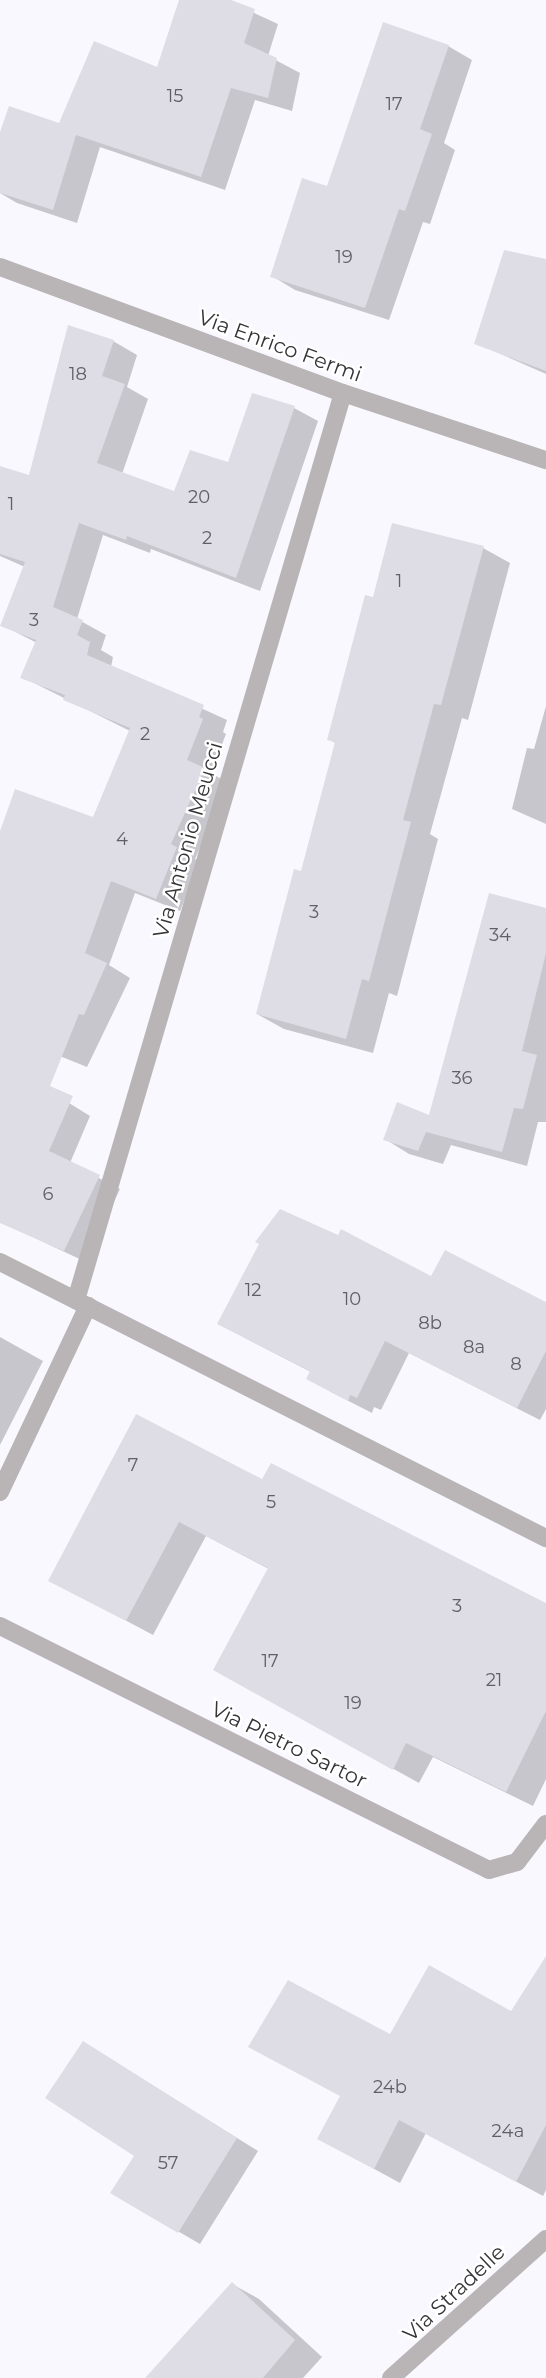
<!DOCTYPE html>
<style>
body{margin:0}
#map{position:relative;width:546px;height:2378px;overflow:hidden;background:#f9f8ff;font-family:Montserrat,sans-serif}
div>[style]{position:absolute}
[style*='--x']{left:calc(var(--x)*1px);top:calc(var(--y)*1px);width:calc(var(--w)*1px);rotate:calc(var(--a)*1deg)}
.shadow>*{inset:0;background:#0003}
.building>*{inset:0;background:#dedde6}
.minor>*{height:18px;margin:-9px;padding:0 9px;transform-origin:9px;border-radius:9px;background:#b9b4b5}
span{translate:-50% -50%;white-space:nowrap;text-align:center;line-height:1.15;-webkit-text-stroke:5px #fff;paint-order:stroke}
.number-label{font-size:18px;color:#5f5f64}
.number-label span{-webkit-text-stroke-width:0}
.street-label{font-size:21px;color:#353538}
</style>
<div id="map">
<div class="shadow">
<div style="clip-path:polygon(181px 0,226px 0,278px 24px,268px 56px,300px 73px,292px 111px,255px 100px,225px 190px,100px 147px,77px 223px,17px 203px,0 193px,0 166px,60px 125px,158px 69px)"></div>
<div style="clip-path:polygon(448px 46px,472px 60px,444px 143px,455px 150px,430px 224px,423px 222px,389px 320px,295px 290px,272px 276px)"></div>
<div style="clip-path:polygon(546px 263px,546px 374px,476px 343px)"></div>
<div style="clip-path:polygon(113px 341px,137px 355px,127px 387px,148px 399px,122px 474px,175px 493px,229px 464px,294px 408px,318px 421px,260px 591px,151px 549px,150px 553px,103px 535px,77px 619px,106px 635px,101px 650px,113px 657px,111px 667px,227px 720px,223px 732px,226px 734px,211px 773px,228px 783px,195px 859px,200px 862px,180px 911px,135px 893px,109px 965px,130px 978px,87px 1067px,0 1032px,0 835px,94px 819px,130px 731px,22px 677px,37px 643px,2px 625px,25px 567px,0 556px,0 479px,30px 477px)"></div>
<div style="clip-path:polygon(483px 548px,510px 563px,468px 720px,462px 718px,430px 834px,438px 839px,397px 996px,389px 993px,373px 1053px,284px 1029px,257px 1014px,302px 873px,337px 744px,329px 739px,375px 599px)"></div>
<div style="clip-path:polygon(546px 706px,546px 824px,512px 809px,527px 748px,534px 749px)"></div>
<div style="clip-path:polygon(546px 910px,546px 1122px,538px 1122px,527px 1166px,451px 1145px,443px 1164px,409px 1154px,385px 1139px,430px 1117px)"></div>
<div style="clip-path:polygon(0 1086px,69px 1103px,90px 1116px,70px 1163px,120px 1189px,86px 1262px,5px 1224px,0 1196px)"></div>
<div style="clip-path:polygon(431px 1278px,546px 1304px,546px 1409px,540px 1420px,409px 1353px,381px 1410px,374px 1407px,372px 1413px,331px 1392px,311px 1372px,243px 1337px)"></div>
<div style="clip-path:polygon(0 1337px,43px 1361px,0 1445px)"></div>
<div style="clip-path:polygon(263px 1481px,546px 1605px,546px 1779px,533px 1806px,433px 1757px,419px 1783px,242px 1685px,269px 1569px,206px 1536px,153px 1635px,50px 1580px)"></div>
<div style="clip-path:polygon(546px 1959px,546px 2190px,543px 2196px,426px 2133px,400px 2183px,345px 2153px,390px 2036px,511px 2013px)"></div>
<div style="clip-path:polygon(84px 2043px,258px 2151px,200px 2244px,112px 2193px,136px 2155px)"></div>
<div style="clip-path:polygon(232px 2284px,259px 2299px,322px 2357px,303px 2378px,147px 2378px)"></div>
</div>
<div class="building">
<div style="clip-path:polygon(179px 0,231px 0,255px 9px,244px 43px,277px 58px,268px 98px,231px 88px,201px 177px,76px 135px,53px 210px,0 193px,0 132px,9px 106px,59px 123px,94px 41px,157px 67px)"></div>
<div style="clip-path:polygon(383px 22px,449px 45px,420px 129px,432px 134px,405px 211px,399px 209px,365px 308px,270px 277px,302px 178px,327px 186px)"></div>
<div style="clip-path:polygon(504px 250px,546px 259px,546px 371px,474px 344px)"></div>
<div style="clip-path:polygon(68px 325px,114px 340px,102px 376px,125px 384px,97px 463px,174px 491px,190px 450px,228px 462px,252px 393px,295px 406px,236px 578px,127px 536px,126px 540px,79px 523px,53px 607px,83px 620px,77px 635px,90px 642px,87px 655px,204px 705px,199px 717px,203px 719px,187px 760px,205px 768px,171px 844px,177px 847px,156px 899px,111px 881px,85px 953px,107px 963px,84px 1015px,79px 1014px,50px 1086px,73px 1096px,49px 1151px,100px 1175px,64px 1251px,0 1223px,0 831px,15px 789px,93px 817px,130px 728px,63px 700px,65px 695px,20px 678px,36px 640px,0 626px,25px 562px,0 554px,0 466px,29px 475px)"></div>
<div style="clip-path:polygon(392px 523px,484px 546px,441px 705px,434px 704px,403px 820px,411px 822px,369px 981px,362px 979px,346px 1039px,256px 1014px,294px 869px,301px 871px,335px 742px,327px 740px,365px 595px,373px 597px)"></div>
<div style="clip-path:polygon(489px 893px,546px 908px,546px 953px,522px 1051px,537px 1055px,523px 1109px,514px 1108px,502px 1152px,426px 1132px,418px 1151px,383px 1140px,397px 1102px,429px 1115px)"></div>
<div style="clip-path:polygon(280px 1209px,338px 1235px,341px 1229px,431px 1276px,445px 1250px,546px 1302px,546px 1351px,517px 1408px,385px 1341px,357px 1398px,350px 1395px,348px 1401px,306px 1379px,310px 1371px,217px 1324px,259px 1244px,255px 1242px)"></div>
<div style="clip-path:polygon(136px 1414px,262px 1479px,271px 1463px,546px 1603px,546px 1711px,506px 1792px,406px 1743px,393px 1770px,213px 1670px,268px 1568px,179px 1522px,126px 1621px,48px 1581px)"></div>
<div style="clip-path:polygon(546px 1956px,546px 2125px,516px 2182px,399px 2120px,374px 2169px,317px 2139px,340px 2096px,248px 2047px,288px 1980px,390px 2034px,429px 1965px,511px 2011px)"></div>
<div style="clip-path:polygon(83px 2041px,237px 2138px,178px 2233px,110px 2193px,134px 2156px,45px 2098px)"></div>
<div style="clip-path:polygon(232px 2282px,295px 2340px,263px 2378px,145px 2378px)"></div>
</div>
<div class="minor">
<div style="--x:0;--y:267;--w:365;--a:20.2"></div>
<div style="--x:343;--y:393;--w:214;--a:18.3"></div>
<div style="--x:0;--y:1262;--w:612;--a:26.82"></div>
<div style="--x:76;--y:1300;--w:945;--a:-73.6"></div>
<div style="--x:0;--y:1492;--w:206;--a:-64.7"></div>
<div style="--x:0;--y:1626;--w:546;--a:26.52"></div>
<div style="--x:489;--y:1870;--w:29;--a:-16"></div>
<div style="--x:517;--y:1862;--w:48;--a:-52.7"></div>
<div style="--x:391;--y:2378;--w:208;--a:-41.9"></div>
</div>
<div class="number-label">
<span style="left:175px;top:96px">15</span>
<span style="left:394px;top:104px">17</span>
<span style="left:344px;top:257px">19</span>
<span style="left:78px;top:374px">18</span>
<span style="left:199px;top:497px">20</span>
<span style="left:11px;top:504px">1</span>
<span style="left:207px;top:538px">2</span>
<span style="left:399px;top:581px">1</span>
<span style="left:34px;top:620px">3</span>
<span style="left:145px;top:734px">2</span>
<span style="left:122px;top:839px">4</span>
<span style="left:314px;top:912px">3</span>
<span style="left:500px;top:935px">34</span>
<span style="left:462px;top:1078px">36</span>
<span style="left:48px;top:1194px">6</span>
<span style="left:253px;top:1290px">12</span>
<span style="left:352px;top:1299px">10</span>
<span style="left:430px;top:1323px">8b</span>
<span style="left:474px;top:1347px">8a</span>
<span style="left:516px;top:1364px">8</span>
<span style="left:133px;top:1465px">7</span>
<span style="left:271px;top:1502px">5</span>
<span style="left:457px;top:1606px">3</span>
<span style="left:270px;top:1661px">17</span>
<span style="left:494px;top:1680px">21</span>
<span style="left:353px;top:1703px">19</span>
<span style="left:390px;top:2087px">24b</span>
<span style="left:508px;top:2131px">24a</span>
<span style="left:168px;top:2163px">57</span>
</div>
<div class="street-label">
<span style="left:280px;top:346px;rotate:20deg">Via Enrico Fermi</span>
<span style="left:188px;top:840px;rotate:-74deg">Via Antonio Meucci</span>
<span style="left:289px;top:1745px;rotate:26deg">Via Pietro Sartor</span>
<span style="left:454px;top:2293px;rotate:-43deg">Via Stradelle</span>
</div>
</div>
